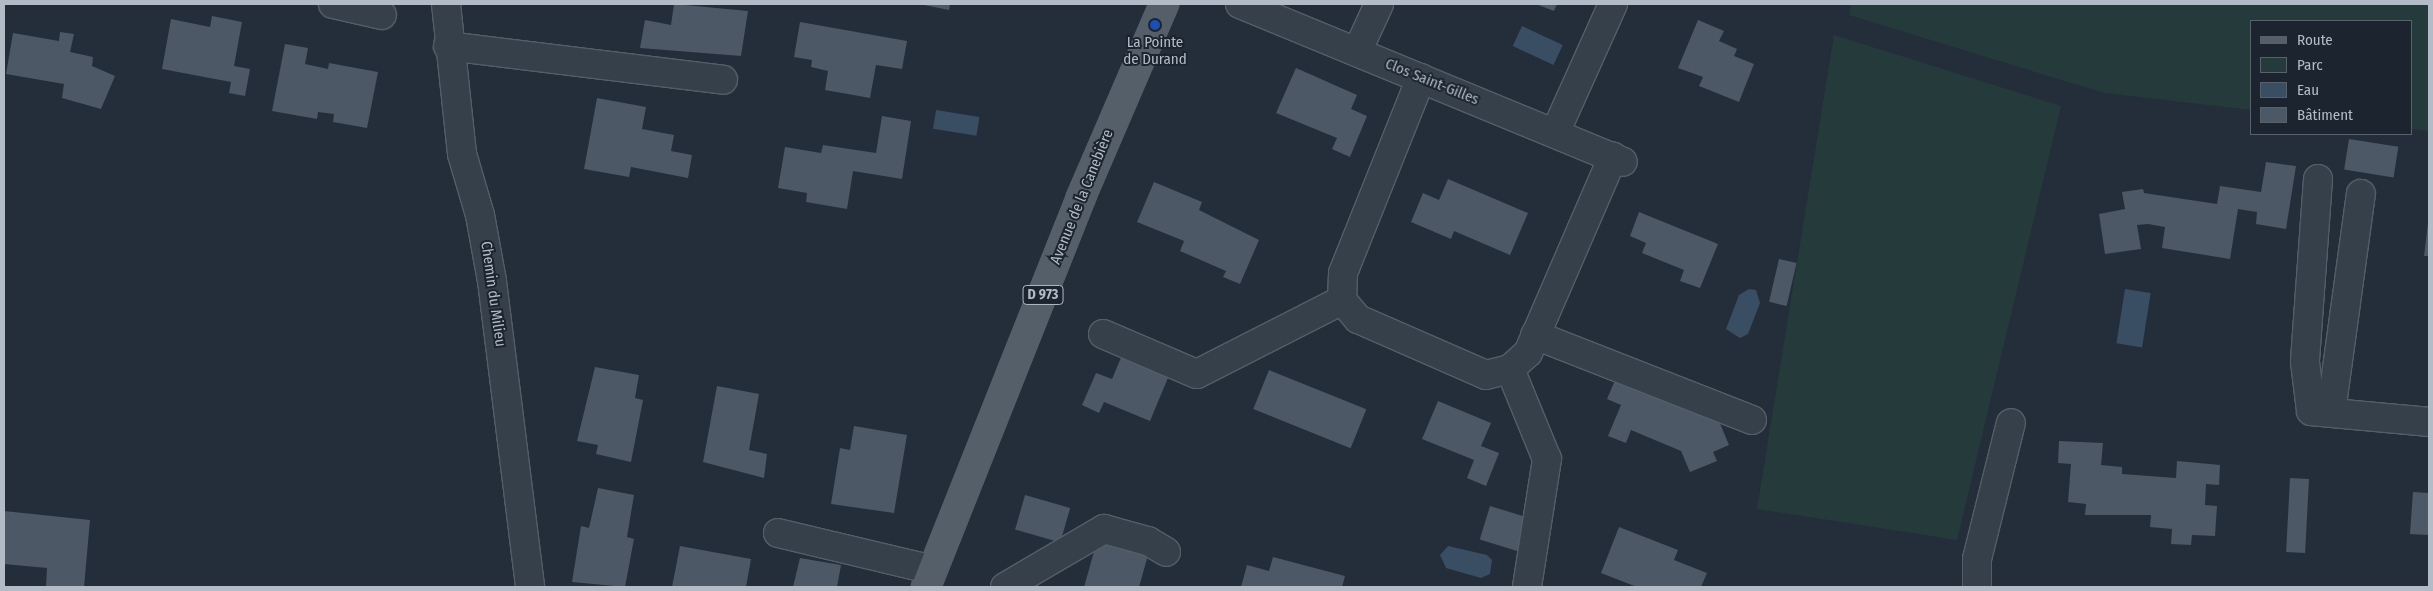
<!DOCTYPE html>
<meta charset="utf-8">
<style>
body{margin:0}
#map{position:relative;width:2433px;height:591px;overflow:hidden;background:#232e3a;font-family:"Fira Sans Condensed",sans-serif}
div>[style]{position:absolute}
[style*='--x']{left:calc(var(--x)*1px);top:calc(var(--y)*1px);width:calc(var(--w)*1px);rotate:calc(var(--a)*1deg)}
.green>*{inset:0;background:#253a3b}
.water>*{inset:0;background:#394d63;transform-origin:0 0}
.building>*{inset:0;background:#4c5865;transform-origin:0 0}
.roads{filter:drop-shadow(1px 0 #555e68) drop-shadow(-1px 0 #555e68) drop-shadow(0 1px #555e68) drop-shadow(0 -1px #555e68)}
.minor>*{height:28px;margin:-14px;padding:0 14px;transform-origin:14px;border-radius:14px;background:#36404a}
.major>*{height:28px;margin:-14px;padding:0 14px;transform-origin:14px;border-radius:14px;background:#545f6a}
.dots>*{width:14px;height:14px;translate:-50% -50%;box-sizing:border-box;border:2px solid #1c252f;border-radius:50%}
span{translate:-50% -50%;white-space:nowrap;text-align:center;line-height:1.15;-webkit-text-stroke:4px #1c252f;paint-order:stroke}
.shield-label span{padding:1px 4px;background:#1c252f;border:1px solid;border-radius:4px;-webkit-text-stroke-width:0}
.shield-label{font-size:14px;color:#b2bbc6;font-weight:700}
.poi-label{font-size:15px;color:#b2bbc6}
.street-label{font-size:15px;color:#b2bbc6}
.frame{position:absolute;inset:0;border:5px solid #b2bbc6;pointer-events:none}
.legend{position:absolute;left:2250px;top:20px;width:162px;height:115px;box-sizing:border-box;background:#1c252f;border:1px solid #58616b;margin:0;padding:6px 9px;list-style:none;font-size:15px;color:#b2bbc6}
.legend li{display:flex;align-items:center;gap:10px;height:25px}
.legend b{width:25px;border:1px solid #58616b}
</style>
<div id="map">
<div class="green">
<div style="clip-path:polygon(1851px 4px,2429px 4px,2429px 131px,2412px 129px,2412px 21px,2252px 21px,2252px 110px,2104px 93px,1849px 15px)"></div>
<div style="clip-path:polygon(1834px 35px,2061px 106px,1957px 540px,1757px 509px)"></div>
</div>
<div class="water">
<div style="left:1522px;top:26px;width:45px;height:22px;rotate:25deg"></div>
<div style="left:936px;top:110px;width:44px;height:19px;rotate:9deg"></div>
<div style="clip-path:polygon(1749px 289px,1756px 290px,1760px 303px,1748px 334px,1740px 338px,1726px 329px,1739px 295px)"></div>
<div style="left:2125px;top:289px;width:26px;height:55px;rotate:9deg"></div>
<div style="clip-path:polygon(1448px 546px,1487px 555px,1492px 560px,1490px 574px,1481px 578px,1446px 568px,1440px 555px)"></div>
</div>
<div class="building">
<div style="clip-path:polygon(674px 4px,748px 11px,741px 56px,640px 48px,645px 20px,671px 25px)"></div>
<div style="clip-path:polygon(919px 4px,950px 4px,949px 10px)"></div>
<div style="clip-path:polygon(1536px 4px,1557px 4px,1554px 11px)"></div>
<div style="clip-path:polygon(212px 16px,242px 22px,234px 66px,250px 69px,245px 96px,229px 93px,231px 82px,162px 69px,171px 19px,210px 27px)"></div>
<div style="clip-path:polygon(1698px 20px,1724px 31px,1719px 41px,1737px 49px,1734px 56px,1754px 64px,1739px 102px,1699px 86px,1703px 77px,1678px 68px)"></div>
<div style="clip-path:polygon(800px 22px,907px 41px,902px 69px,876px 65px,870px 98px,825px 90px,828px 71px,811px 67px,812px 60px,794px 57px)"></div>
<div style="clip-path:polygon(60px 32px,74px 34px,70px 52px,93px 57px,92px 66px,115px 76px,101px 109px,62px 98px,64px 84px,6px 74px,13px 33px,59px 41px)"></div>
<div style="clip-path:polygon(285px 44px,308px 48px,305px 64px,328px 69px,329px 63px,378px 72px,367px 128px,333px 122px,334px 114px,318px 112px,317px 119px,272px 111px)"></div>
<div style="clip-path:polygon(1296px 68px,1357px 95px,1351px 109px,1367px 116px,1350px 157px,1332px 149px,1337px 138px,1276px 113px)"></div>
<div style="clip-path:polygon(597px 98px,646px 107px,642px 129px,674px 135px,671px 151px,692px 155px,688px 178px,631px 167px,629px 177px,584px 169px)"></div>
<div style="clip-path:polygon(882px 116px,911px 121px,902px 179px,853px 171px,847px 209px,806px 202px,807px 193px,778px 188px,785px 147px,821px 153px,823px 145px,876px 153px)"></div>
<div style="left:2349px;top:139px;width:50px;height:31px;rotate:9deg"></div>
<div style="clip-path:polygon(2266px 162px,2296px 166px,2286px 229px,2256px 224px,2257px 212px,2238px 209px,2230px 259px,2162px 248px,2165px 227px,2148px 224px,2137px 225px,2141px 249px,2105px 254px,2099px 214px,2125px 209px,2122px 192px,2143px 189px,2144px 193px,2217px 204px,2220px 186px,2261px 192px)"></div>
<div style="clip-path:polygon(1448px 179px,1528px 213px,1510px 255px,1454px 231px,1451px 239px,1411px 222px,1423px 193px,1439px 200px)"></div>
<div style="clip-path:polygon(1154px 182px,1202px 202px,1199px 210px,1259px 240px,1240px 284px,1223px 277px,1226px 271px,1180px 251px,1184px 241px,1137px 222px)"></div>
<div style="clip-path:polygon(1639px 212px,1718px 244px,1700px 288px,1680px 281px,1684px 270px,1642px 253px,1646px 243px,1630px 236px)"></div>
<div style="clip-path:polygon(2428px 223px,2429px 223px,2429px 256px,2424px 256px)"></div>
<div style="left:1779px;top:259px;width:18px;height:44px;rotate:13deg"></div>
<div style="clip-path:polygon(1123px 353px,1170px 373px,1150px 421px,1104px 402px,1099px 413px,1082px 405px,1096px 373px,1112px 379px)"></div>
<div style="clip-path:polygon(595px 367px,639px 375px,635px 398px,643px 400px,631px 462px,596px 454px,598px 445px,577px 441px)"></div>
<div style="left:1269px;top:370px;width:105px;height:42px;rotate:22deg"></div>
<div style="clip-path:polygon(1616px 378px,1719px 421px,1729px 445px,1713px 452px,1717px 461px,1690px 472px,1681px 451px,1631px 430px,1626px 443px,1608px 436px,1621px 405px,1607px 399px)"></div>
<div style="clip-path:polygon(717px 386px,759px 394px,749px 450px,767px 454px,764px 478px,703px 462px)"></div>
<div style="clip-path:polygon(1438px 401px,1491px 423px,1481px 446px,1499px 453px,1486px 486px,1467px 478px,1474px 460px,1422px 439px)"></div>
<div style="clip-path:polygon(854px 426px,907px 435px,894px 513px,831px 504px,840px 448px,850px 450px)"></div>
<div style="clip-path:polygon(2059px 441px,2103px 443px,2101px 465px,2122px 467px,2122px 474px,2176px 478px,2177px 461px,2220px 465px,2219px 485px,2206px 484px,2205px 505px,2217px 506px,2215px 536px,2192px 535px,2191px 545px,2171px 544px,2172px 529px,2150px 527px,2151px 515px,2085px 515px,2086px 504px,2068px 502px,2071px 464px,2058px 463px)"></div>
<div style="left:2290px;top:478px;width:19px;height:74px;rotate:3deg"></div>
<div style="clip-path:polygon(598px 488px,634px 495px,627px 537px,634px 539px,625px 587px,572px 582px,581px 526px,589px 528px)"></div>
<div style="clip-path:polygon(2413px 492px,2429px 493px,2429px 535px,2410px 534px)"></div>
<div style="left:1025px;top:495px;width:47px;height:36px;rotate:16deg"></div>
<div style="left:1490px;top:506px;width:45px;height:35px;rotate:17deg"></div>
<div style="clip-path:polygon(4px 511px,90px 520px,84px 587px,46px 587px,47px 568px,4px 564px)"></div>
<div style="clip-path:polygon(1619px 527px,1678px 550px,1674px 560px,1707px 573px,1701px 587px,1637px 587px,1601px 573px)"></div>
<div style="clip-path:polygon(1097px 541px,1148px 555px,1139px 587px,1084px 587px)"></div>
<div style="clip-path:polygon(680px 546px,751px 559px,746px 587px,672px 587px)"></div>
<div style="clip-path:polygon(1273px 557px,1345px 576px,1342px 587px,1241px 587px,1247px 565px,1269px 571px)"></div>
<div style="clip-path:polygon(800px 558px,841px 565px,837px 587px,793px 587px)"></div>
</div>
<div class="roads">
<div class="minor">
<div style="--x:333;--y:4;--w:50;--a:12.7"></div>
<div style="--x:446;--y:4;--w:151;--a:83.9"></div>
<div style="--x:462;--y:154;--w:64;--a:73.6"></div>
<div style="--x:480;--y:215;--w:67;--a:79.7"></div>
<div style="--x:492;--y:281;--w:308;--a:82.9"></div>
<div style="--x:1240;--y:4;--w:414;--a:22.4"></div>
<div style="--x:448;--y:46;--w:277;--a:7"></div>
<div style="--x:1357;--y:52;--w:53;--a:-65.4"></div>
<div style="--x:1421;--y:78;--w:210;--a:111.8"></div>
<div style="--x:1343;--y:273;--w:27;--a:92"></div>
<div style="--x:1342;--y:300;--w:25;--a:50"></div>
<div style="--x:1358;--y:319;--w:140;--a:23.6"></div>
<div style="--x:1486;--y:375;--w:25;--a:-14"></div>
<div style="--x:1510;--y:369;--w:24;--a:-42"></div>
<div style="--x:1528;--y:353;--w:214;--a:-66.6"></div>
<div style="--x:1555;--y:133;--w:141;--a:-65.8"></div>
<div style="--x:2318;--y:179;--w:183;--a:94.1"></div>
<div style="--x:2305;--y:362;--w:49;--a:83"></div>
<div style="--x:2311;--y:411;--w:119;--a:5.3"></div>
<div style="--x:1103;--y:334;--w:102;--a:23.1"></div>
<div style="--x:1197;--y:374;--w:163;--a:-27"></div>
<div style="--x:1535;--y:335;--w:233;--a:21.4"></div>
<div style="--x:1510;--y:369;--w:97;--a:67.7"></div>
<div style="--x:1547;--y:459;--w:130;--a:98.9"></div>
<div style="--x:2331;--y:412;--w:220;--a:-82.2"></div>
<div style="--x:778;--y:533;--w:159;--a:13.4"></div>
<div style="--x:1005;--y:587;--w:115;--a:-30.4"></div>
<div style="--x:1104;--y:529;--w:46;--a:15.3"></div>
<div style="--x:1148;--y:541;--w:21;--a:31"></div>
<div style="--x:1977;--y:587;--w:28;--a:-90"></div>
<div style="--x:1977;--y:559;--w:140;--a:-76"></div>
</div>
<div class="major">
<div style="--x:926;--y:587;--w:420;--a:-68.3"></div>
<div style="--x:1081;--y:197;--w:210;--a:-66.7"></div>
</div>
</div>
<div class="dots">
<div style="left:1155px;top:25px;background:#1a4fb4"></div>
</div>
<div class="shield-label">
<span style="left:1043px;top:295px">D 973</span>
</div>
<div class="poi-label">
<span style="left:1155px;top:51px">La Pointe<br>de Durand</span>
</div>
<div class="street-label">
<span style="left:1432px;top:82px;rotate:22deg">Clos Saint-Gilles</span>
<span style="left:1082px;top:197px;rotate:-68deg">Avenue de la Canebière</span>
<span style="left:493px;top:294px;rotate:82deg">Chemin du Milieu</span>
</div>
<div class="frame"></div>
<ul class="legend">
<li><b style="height:6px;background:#545f6a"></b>Route</li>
<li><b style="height:14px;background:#253a3b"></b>Parc</li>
<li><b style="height:14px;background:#394d63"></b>Eau</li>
<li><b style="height:14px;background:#4c5865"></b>Bâtiment</li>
</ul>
</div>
